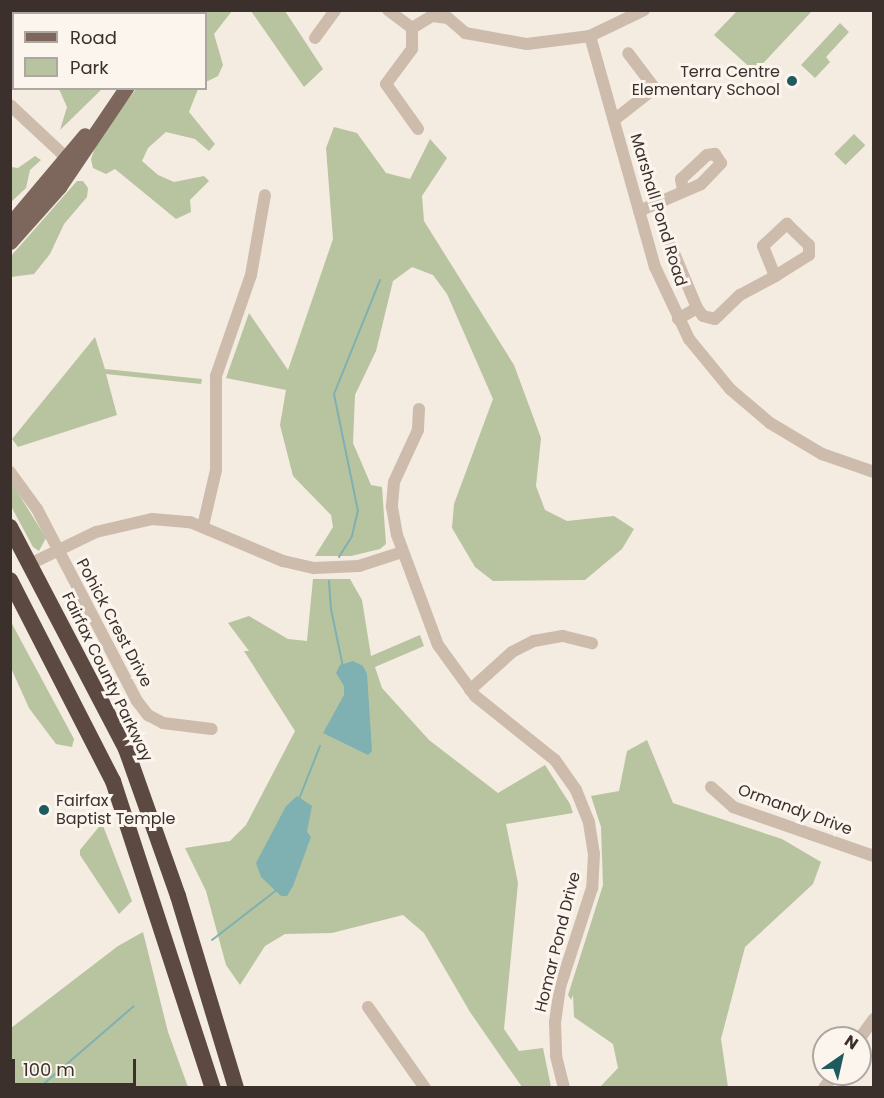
<!DOCTYPE html>
<style>
body{margin:0}
#map{position:relative;width:884px;height:1098px;overflow:hidden;background:#f4ebe1;font-family:Poppins,sans-serif}
div>[style]{position:absolute}
[style*='--x']{left:calc(var(--x)*1px);top:calc(var(--y)*1px);width:calc(var(--w)*1px);rotate:calc(var(--a)*1deg)}
.green>*{inset:0;background:#b8c4a0;transform-origin:0 0}
.water>*{inset:0;background:#7fb0b2}
.stream>*{height:2px;margin:-1px;padding:0 1px;transform-origin:1px;border-radius:1px;background:#7fb0b2}
.minor>*{height:12px;margin:-6px;padding:0 6px;transform-origin:6px;border-radius:6px;background:#cdbbac}
.major>*{height:15px;margin:-7.5px;padding:0 7.5px;transform-origin:7.5px;border-radius:7.5px;background:#7d675c}
.highway>*{height:16px;margin:-8px;padding:0 8px;transform-origin:8px;border-radius:8px;background:#5c4a42}
.dots>*{width:16px;height:16px;translate:-50% -50%;box-sizing:border-box;border:3px solid #fbf5ee;border-radius:50%}
span{translate:-50% -50%;white-space:nowrap;text-align:center;line-height:1.15;-webkit-text-stroke:6px #fbf5ee;paint-order:stroke}
.poi-label{font-size:16px;color:#3b302b}
.right{translate:-100% -50%;text-align:right}
.left{translate:0 -50%;text-align:left}
.street-label{font-size:16px;color:#3b302b}
.frame{position:absolute;inset:0;border:12px solid #3b302b;pointer-events:none}
.legend{position:absolute;left:12px;top:12px;width:195px;height:78px;box-sizing:border-box;background:#fbf5ee;border:2px solid #aea6a0;margin:0;padding:8px 10px;list-style:none;font-size:18px;color:#3b302b}
.legend li{display:flex;align-items:center;gap:12px;height:30px}
.legend b{width:30px;border:2px solid #aea6a0}
.north{position:absolute;left:812px;top:1026px;width:60px;height:60px;box-sizing:border-box;background:#fbf5ee;border:2px solid #aea6a0;border-radius:50%;rotate:34deg;font-size:16px;font-weight:700;line-height:24px;text-align:center;color:#3b302b}
.north::after{content:'';display:block;margin:auto;width:21px;height:27px;background:#1f5a5e;clip-path:polygon(50% 0,100% 100%,50% 72%,0 100%)}
.scale{position:absolute;left:12px;top:1059px;width:124px;height:27px;box-sizing:border-box;border:3px solid #3b302b;border-top:0;padding-left:8px;font-size:18px;line-height:21px;white-space:nowrap;color:#3b302b;-webkit-text-stroke:4px #fbf5ee;paint-order:stroke}
</style>
<div id="map">
<div class="green">
<div style="clip-path:polygon(203px 11px,232px 11px,214px 34px,223px 65px,218px 76px,206px 82px,206px 14px,200px 13px)"></div>
<div style="clip-path:polygon(251px 11px,285px 11px,323px 69px,304px 87px)"></div>
<div style="clip-path:polygon(737px 11px,737px 10px,812px 11px,755px 72px,714px 35px)"></div>
<div style="clip-path:polygon(840px 23px,849px 32px,826px 57px,830px 62px,815px 78px,801px 65px)"></div>
<div style="clip-path:polygon(59px 89px,59px 88px,102px 89px,60px 130px,67px 107px)"></div>
<div style="clip-path:polygon(136px 89px,198px 89px,189px 112px,215px 144px,209px 151px,195px 139px,166px 132px,148px 148px,142px 161px,158px 175px,174px 182px,204px 176px,209px 181px,190px 200px,191px 212px,176px 219px,115px 169px,106px 174px,93px 168px,91px 159px,97px 142px)"></div>
<div style="clip-path:polygon(334px 127px,357px 133px,386px 173px,410px 179px,430px 139px,447px 158px,422px 196px,424px 221px,514px 365px,541px 438px,536px 486px,545px 510px,567px 521px,614px 516px,634px 529px,622px 549px,585px 580px,493px 581px,475px 567px,452px 528px,454px 504px,493px 399px,447px 294px,433px 275px,412px 267px,393px 281px,376px 351px,355px 395px,353px 443px,371px 485px,382px 487px,386px 544px,380px 549px,351px 556px,315px 556px,333px 527px,331px 515px,293px 476px,280px 425px,286px 390px,226px 378px,249px 313px,288px 370px,333px 239px,326px 148px)"></div>
<div style="left:854px;top:134px;width:16px;height:28px;rotate:45deg"></div>
<div style="clip-path:polygon(35px 156px,41px 160px,30px 170px,26px 188px,11px 202px,11px 167px,18px 168px)"></div>
<div style="clip-path:polygon(77px 181px,83px 181px,88px 188px,87px 197px,64px 224px,50px 254px,34px 274px,11px 277px,11px 256px)"></div>
<div style="clip-path:polygon(95px 337px,105px 369px,202px 379px,201px 384px,106px 374px,117px 415px,18px 447px,12px 439px)"></div>
<div style="clip-path:polygon(10px 480px,46px 538px,39px 551px,33px 547px,11px 506px)"></div>
<div style="clip-path:polygon(313px 579px,350px 579px,362px 600px,371px 656px,420px 635px,424px 646px,375px 667px,382px 688px,429px 740px,498px 793px,545px 765px,570px 804px,573px 813px,506px 824px,518px 883px,504px 1029px,519px 1051px,543px 1048px,551px 1087px,522px 1087px,470px 1012px,424px 933px,403px 915px,332px 933px,285px 934px,265px 946px,240px 985px,226px 965px,206px 891px,185px 848px,230px 841px,246px 825px,295px 731px,244px 651px,249px 651px,228px 623px,249px 616px,288px 639px,307px 641px)"></div>
<div style="clip-path:polygon(11px 622px,74px 739px,72px 747px,56px 744px,29px 708px,11px 668px)"></div>
<div style="clip-path:polygon(647px 740px,673px 803px,782px 839px,821px 862px,813px 884px,745px 947px,721px 1039px,728px 1087px,600px 1087px,618px 1068px,613px 1044px,574px 1017px,573px 995px,571px 1000px,568px 995px,603px 885px,601px 827px,591px 796px,619px 791px,627px 751px)"></div>
<div style="clip-path:polygon(102px 823px,132px 901px,119px 914px,80px 855px,80px 850px)"></div>
<div style="clip-path:polygon(143px 932px,168px 1032px,188px 1087px,11px 1085px,11px 1028px,118px 946px)"></div>
</div>
<div class="water">
<div style="clip-path:polygon(353px 661px,363px 666px,367px 674px,372px 751px,368px 755px,323px 733px,344px 695px,344px 686px,336px 673px,340px 665px)"></div>
<div style="clip-path:polygon(297px 796px,312px 806px,307px 832px,311px 837px,293px 886px,287px 896px,281px 896px,261px 877px,256px 863px,286px 806px)"></div>
</div>
<div class="stream">
<div style="--x:339;--y:557;--w:25;--a:-58"></div>
<div style="--x:352;--y:536;--w:26;--a:-77"></div>
<div style="--x:358;--y:511;--w:119;--a:-101.6"></div>
<div style="--x:334;--y:394;--w:123;--a:-68"></div>
<div style="--x:329;--y:581;--w:28;--a:86"></div>
<div style="--x:331;--y:609;--w:59;--a:78.3"></div>
<div style="--x:299;--y:799;--w:57;--a:-68.4"></div>
<div style="--x:212;--y:940;--w:83;--a:-37.7"></div>
<div style="--x:39;--y:1088;--w:125;--a:-40.8"></div>
</div>
<div class="minor">
<div style="--x:388;--y:10;--w:30;--a:37"></div>
<div style="--x:448;--y:18;--w:23;--a:41"></div>
<div style="--x:465;--y:33;--w:63;--a:10.1"></div>
<div style="--x:527;--y:44;--w:64;--a:-7.2"></div>
<div style="--x:590;--y:36;--w:60;--a:-25.7"></div>
<div style="--x:590;--y:36;--w:240;--a:74.3"></div>
<div style="--x:655;--y:267;--w:80;--a:64.7"></div>
<div style="--x:689;--y:339;--w:65;--a:50.6"></div>
<div style="--x:730;--y:389;--w:52;--a:40.4"></div>
<div style="--x:770;--y:423;--w:61;--a:30.8"></div>
<div style="--x:822;--y:454;--w:55;--a:19.1"></div>
<div style="--x:315;--y:38;--w:34;--a:-54"></div>
<div style="--x:10;--y:105;--w:83;--a:43.1"></div>
<div style="--x:614;--y:120;--w:47;--a:-38.1"></div>
<div style="--x:651;--y:91;--w:5;--a:-68"></div>
<div style="--x:653;--y:86;--w:41;--a:-127.1"></div>
<div style="--x:418;--y:129;--w:55;--a:-125.4"></div>
<div style="--x:386;--y:84;--w:44;--a:-53.4"></div>
<div style="--x:412;--y:49;--w:21;--a:-90"></div>
<div style="--x:412;--y:28;--w:23;--a:-31"></div>
<div style="--x:432;--y:16;--w:16;--a:7"></div>
<div style="--x:639;--y:211;--w:68;--a:-23.5"></div>
<div style="--x:701;--y:184;--w:29;--a:-46"></div>
<div style="--x:721;--y:163;--w:11;--a:-124"></div>
<div style="--x:715;--y:154;--w:8;--a:173"></div>
<div style="--x:707;--y:155;--w:35;--a:137"></div>
<div style="--x:681;--y:179;--w:11;--a:80"></div>
<div style="--x:671;--y:246;--w:67;--a:67.2"></div>
<div style="--x:678;--y:319;--w:22;--a:-30"></div>
<div style="--x:697;--y:308;--w:10;--a:53"></div>
<div style="--x:703;--y:316;--w:12;--a:14"></div>
<div style="--x:715;--y:319;--w:35;--a:-44"></div>
<div style="--x:740;--y:295;--w:40;--a:-28"></div>
<div style="--x:775;--y:276;--w:32;--a:-112"></div>
<div style="--x:763;--y:246;--w:33;--a:-43"></div>
<div style="--x:787;--y:224;--w:30;--a:44"></div>
<div style="--x:809;--y:245;--w:10;--a:90"></div>
<div style="--x:809;--y:255;--w:40;--a:148"></div>
<div style="--x:419;--y:409;--w:21;--a:93"></div>
<div style="--x:418;--y:430;--w:57;--a:114.8"></div>
<div style="--x:394;--y:482;--w:25;--a:95"></div>
<div style="--x:392;--y:507;--w:28;--a:80"></div>
<div style="--x:397;--y:535;--w:117;--a:69.6"></div>
<div style="--x:438;--y:645;--w:63;--a:54"></div>
<div style="--x:475;--y:696;--w:102;--a:38.7"></div>
<div style="--x:555;--y:760;--w:37;--a:55"></div>
<div style="--x:576;--y:790;--w:35;--a:68"></div>
<div style="--x:589;--y:823;--w:31;--a:81"></div>
<div style="--x:594;--y:854;--w:34;--a:93"></div>
<div style="--x:592;--y:888;--w:104;--a:107.9"></div>
<div style="--x:560;--y:987;--w:35;--a:98"></div>
<div style="--x:555;--y:1022;--w:34;--a:88"></div>
<div style="--x:556;--y:1056;--w:33;--a:76"></div>
<div style="--x:10;--y:472;--w:46;--a:53.9"></div>
<div style="--x:37;--y:509;--w:216;--a:62.5"></div>
<div style="--x:137;--y:701;--w:18;--a:52"></div>
<div style="--x:148;--y:715;--w:17;--a:28"></div>
<div style="--x:163;--y:723;--w:49;--a:7"></div>
<div style="--x:203;--y:526;--w:57;--a:-76.9"></div>
<div style="--x:216;--y:470;--w:94;--a:-90"></div>
<div style="--x:216;--y:376;--w:107;--a:-70.9"></div>
<div style="--x:251;--y:275;--w:81;--a:-80.1"></div>
<div style="--x:30;--y:564;--w:73;--a:-25.9"></div>
<div style="--x:96;--y:532;--w:57;--a:-13.1"></div>
<div style="--x:152;--y:519;--w:38;--a:5"></div>
<div style="--x:190;--y:522;--w:101;--a:22.8"></div>
<div style="--x:283;--y:561;--w:32;--a:13"></div>
<div style="--x:314;--y:568;--w:45;--a:-2.5"></div>
<div style="--x:359;--y:566;--w:45;--a:-18"></div>
<div style="--x:470;--y:690;--w:57;--a:-42.1"></div>
<div style="--x:512;--y:652;--w:25;--a:-27"></div>
<div style="--x:534;--y:641;--w:29;--a:-10"></div>
<div style="--x:563;--y:636;--w:30;--a:14"></div>
<div style="--x:711;--y:787;--w:30;--a:42"></div>
<div style="--x:733;--y:807;--w:149;--a:19.2"></div>
<div style="--x:368;--y:1007;--w:99;--a:54.9"></div>
<div style="--x:860;--y:1038;--w:24;--a:-54"></div>
<div style="--x:824;--y:1088;--w:17;--a:-54"></div>
</div>
<div class="major">
<div style="--x:187;--y:14;--w:5;--a:-53"></div>
<div style="--x:10;--y:224;--w:116;--a:-49.9"></div>
<div style="--x:10;--y:242;--w:74;--a:-48.3"></div>
<div style="--x:59;--y:187;--w:120;--a:-55.9"></div>
</div>
<div class="highway">
<div style="--x:10;--y:527;--w:250;--a:62.4"></div>
<div style="--x:126;--y:749;--w:156;--a:70.5"></div>
<div style="--x:178;--y:896;--w:201;--a:73.2"></div>
<div style="--x:10;--y:580;--w:226;--a:62.9"></div>
<div style="--x:113;--y:781;--w:323;--a:72"></div>
</div>
<div class="dots">
<div style="left:792px;top:81px;background:#1f5a5e"></div>
<div style="left:44px;top:810px;background:#1f5a5e"></div>
</div>
<div class="poi-label">
<span class="right" style="left:780px;top:81px">Terra Centre<br>Elementary School</span>
<span class="left" style="left:56px;top:810px">Fairfax<br>Baptist Temple</span>
</div>
<div class="street-label">
<span style="left:658px;top:210px;rotate:73deg">Marshall Pond Road</span>
<span style="left:114px;top:623px;rotate:62deg">Pohick Crest Drive</span>
<span style="left:107px;top:677px;rotate:64deg">Fairfax County Parkway</span>
<span style="left:795px;top:810px;rotate:20deg">Ormandy Drive</span>
<span style="left:558px;top:942px;rotate:-76deg">Homar Pond Drive</span>
</div>
<div class="frame"></div>
<ul class="legend">
<li><b style="height:8px;background:#7d675c"></b>Road</li>
<li><b style="height:16px;background:#b8c4a0"></b>Park</li>
</ul>
<div class="north">N</div>
<div class="scale">100 m</div>
</div>
